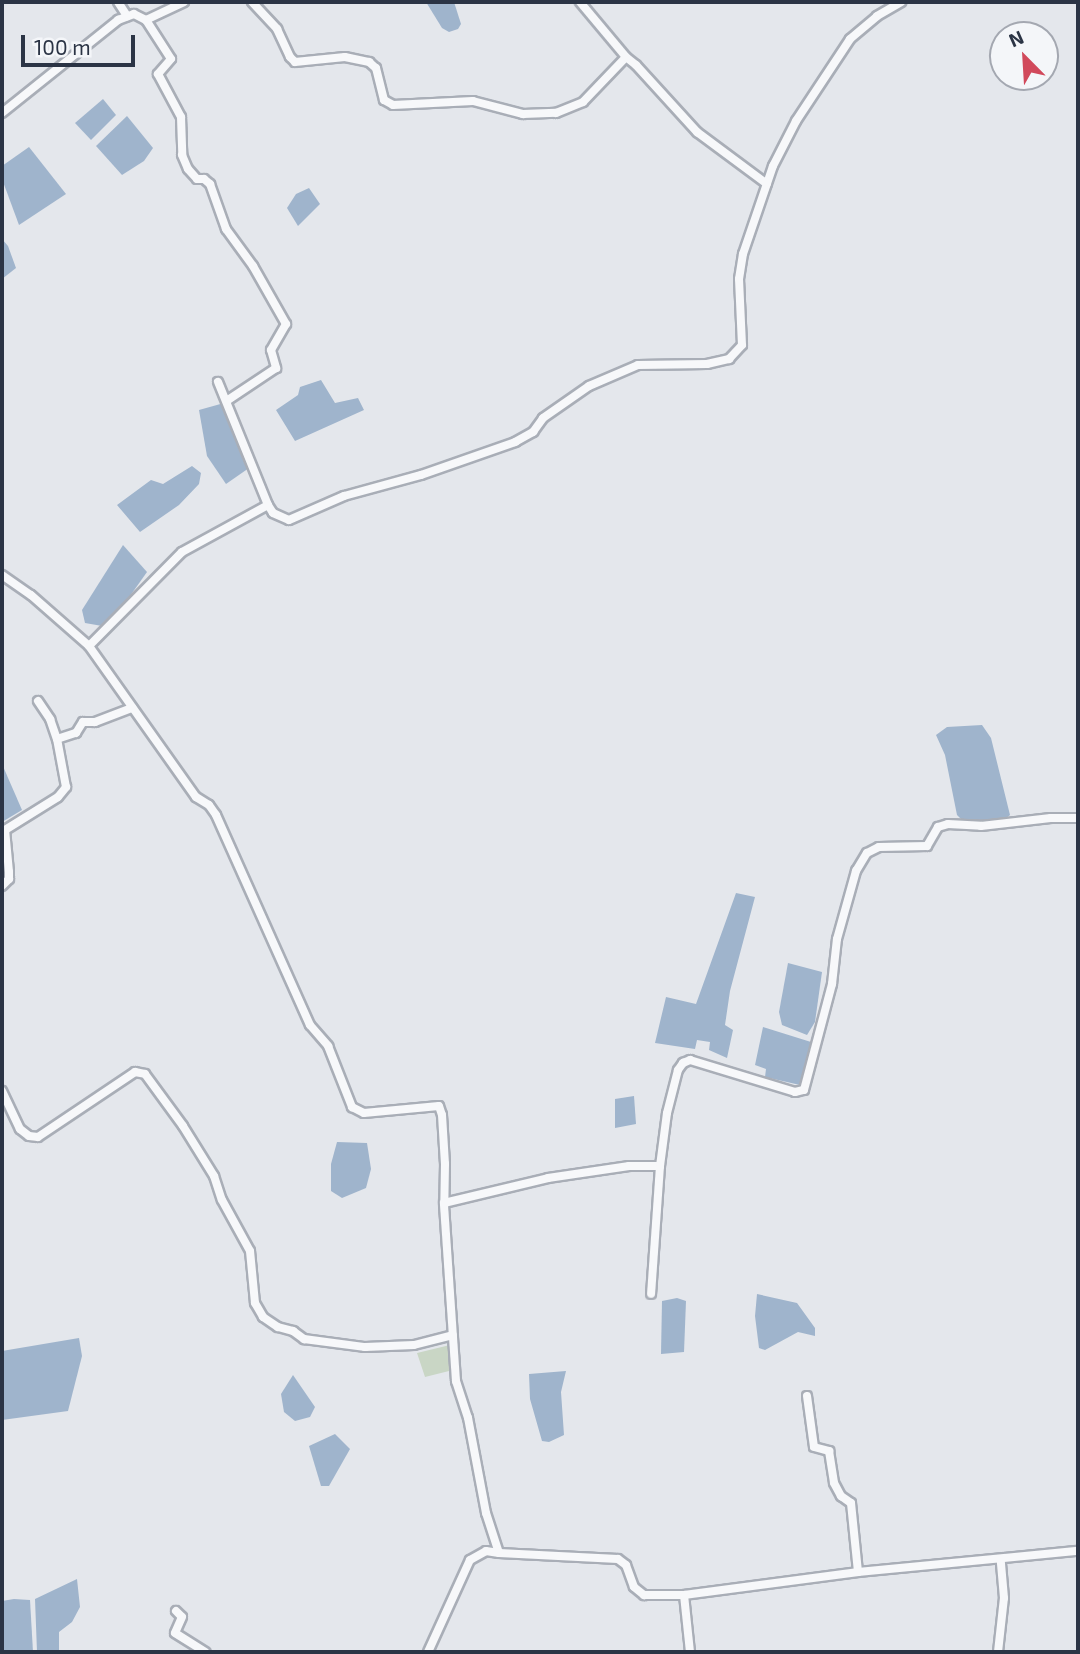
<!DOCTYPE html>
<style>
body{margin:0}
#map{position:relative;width:1080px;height:1654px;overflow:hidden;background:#e4e7ec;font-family:"Exo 2",sans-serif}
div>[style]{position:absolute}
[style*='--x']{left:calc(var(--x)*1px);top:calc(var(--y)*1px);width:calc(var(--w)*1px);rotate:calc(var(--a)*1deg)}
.green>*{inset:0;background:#c9d6c5}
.water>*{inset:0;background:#9fb4cc}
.roads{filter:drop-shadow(2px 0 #a9aeb7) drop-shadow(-2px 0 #a9aeb7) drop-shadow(0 2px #a9aeb7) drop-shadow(0 -2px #a9aeb7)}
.street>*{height:8px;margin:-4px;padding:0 4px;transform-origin:4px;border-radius:4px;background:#f7f8fa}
span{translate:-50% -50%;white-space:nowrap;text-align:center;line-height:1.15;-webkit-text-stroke:6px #f4f6f9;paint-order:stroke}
.frame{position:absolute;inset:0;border:4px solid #2b3445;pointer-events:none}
.north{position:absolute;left:989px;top:21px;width:70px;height:70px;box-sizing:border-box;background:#f4f6f9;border:2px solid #a4a8b1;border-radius:50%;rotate:336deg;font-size:19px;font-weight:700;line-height:28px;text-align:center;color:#2b3445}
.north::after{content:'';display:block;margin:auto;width:24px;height:32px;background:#d1495b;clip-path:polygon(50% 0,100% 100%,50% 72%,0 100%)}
.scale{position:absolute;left:21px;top:35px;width:114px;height:32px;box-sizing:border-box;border:4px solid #2b3445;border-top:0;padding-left:9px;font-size:21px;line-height:24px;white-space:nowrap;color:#2b3445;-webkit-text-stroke:5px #f4f6f9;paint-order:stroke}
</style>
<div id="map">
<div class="green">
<div style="clip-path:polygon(450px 1345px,449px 1371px,425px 1377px,417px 1353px)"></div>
</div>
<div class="water">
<div style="clip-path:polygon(426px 2px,454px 2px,461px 24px,458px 29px,449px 32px,442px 28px)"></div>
<div style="clip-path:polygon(103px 99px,116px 115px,91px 140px,75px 123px)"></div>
<div style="clip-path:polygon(127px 116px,153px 148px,144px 161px,122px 175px,96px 146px)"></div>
<div style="clip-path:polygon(29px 147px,66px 194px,19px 225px,2px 179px,2px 166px)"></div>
<div style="clip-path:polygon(309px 188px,320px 204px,298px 226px,287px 208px,296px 194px)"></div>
<div style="clip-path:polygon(2px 239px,8px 246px,16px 268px,2px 279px)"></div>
<div style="clip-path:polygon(321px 380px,335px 403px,358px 398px,364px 410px,295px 441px,276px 410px,298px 395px,300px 387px)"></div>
<div style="clip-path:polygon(224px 403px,249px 468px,226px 484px,207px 456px,199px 410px)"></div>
<div style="clip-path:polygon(192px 466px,201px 473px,199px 484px,179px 505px,140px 532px,117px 505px,151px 480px,163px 484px)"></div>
<div style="clip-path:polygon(123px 545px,147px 572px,108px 627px,85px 623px,82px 610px)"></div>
<div style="clip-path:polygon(982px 725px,991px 738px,1010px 815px,1002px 822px,961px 819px,957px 815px,945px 755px,936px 735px,947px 727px)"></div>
<div style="clip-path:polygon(2px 764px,22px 810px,2px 822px)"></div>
<div style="clip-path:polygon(736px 893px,755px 897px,730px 991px,725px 1025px,733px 1030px,727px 1058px,709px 1050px,710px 1042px,697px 1040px,695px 1049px,655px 1043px,666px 997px,696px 1004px)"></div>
<div style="clip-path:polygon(788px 963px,822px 972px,815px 1022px,807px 1035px,782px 1025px,779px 1012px)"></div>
<div style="clip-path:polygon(763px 1027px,811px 1042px,800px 1085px,765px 1077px,766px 1069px,755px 1065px)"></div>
<div style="clip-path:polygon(634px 1096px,636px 1124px,615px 1128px,615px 1099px)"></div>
<div style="clip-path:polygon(337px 1142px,367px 1143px,371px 1169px,366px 1188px,342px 1198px,331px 1191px,331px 1164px)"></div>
<div style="clip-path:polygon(757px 1294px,797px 1303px,815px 1328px,815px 1336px,798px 1332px,765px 1350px,759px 1348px,755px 1316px)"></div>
<div style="clip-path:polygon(677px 1298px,686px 1301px,684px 1352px,661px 1354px,662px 1301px)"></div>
<div style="clip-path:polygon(79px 1338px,82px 1356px,68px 1411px,2px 1420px,2px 1351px)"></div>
<div style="clip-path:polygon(566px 1371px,561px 1392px,564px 1435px,549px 1442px,542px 1441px,530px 1399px,529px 1374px)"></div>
<div style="clip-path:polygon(293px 1375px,315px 1407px,310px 1417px,295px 1421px,284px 1412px,281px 1394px)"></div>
<div style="clip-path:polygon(335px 1434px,350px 1449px,329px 1486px,321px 1486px,309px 1446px)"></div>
<div style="clip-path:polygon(77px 1579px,80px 1607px,72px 1622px,59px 1632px,59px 1652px,37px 1652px,35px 1599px)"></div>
<div style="clip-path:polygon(14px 1599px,30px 1600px,33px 1652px,2px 1652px,2px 1601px)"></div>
</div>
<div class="roads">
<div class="street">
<div style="--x:118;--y:2;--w:17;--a:57"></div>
<div style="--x:252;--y:2;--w:37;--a:47"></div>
<div style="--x:277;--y:29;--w:31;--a:65"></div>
<div style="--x:290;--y:57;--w:7;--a:45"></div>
<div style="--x:295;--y:62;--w:50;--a:-5.7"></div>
<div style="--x:345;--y:57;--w:25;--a:12"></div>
<div style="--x:369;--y:62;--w:9;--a:41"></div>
<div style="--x:376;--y:68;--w:33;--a:76"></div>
<div style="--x:384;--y:100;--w:10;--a:29"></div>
<div style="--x:393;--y:105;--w:80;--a:-2.9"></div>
<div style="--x:473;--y:101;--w:52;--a:14.6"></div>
<div style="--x:523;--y:114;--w:33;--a:-2"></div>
<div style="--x:556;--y:113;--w:29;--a:-22"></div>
<div style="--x:583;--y:102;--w:62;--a:-46.3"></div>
<div style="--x:626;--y:57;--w:13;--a:39"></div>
<div style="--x:636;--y:65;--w:91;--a:47.7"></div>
<div style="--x:697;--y:132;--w:87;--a:36.6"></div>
<div style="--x:580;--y:2;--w:72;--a:50.1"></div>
<div style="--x:146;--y:20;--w:46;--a:57.3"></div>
<div style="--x:171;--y:59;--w:20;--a:131"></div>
<div style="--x:158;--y:74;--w:49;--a:61.9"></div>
<div style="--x:181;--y:117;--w:38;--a:88"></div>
<div style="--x:182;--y:155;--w:15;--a:67"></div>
<div style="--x:188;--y:169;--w:13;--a:48"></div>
<div style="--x:197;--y:179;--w:7;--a:0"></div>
<div style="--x:204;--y:179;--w:8;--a:40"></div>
<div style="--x:210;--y:184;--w:48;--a:70.4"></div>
<div style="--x:226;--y:229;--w:46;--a:53.9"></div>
<div style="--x:253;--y:266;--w:67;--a:60.4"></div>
<div style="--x:286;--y:324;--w:30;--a:120"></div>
<div style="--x:271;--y:350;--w:19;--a:74"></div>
<div style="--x:276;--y:368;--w:58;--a:146.3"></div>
<div style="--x:2;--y:113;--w:149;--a:-38.7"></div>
<div style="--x:118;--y:20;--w:17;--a:-21"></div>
<div style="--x:134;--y:14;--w:13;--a:27"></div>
<div style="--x:146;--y:20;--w:42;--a:-25.3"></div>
<div style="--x:268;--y:505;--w:9;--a:58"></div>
<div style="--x:273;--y:513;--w:17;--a:24"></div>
<div style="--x:289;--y:520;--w:60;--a:-23.6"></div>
<div style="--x:344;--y:496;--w:80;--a:-15.3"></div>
<div style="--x:421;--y:475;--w:100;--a:-19.3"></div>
<div style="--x:515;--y:442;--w:21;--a:-29"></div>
<div style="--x:533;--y:432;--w:17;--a:-54"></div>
<div style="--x:543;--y:418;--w:56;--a:-34.8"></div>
<div style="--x:589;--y:386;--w:53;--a:-23.2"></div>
<div style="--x:638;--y:365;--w:69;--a:-0.8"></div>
<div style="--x:707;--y:364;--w:23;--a:-13"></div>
<div style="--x:729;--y:359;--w:19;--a:-47"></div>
<div style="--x:742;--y:345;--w:66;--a:-92.6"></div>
<div style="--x:739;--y:279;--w:25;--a:-81"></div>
<div style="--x:743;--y:254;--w:93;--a:-71.2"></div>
<div style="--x:773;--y:166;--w:51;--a:-62.9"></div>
<div style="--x:796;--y:121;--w:98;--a:-56.6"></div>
<div style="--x:850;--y:39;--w:35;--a:-40"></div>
<div style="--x:877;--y:16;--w:28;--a:-30"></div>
<div style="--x:2;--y:575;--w:35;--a:35"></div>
<div style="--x:31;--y:595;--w:77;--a:41.3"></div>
<div style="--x:89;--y:646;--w:185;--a:54.7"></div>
<div style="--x:196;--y:797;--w:15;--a:32"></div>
<div style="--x:209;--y:805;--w:12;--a:55"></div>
<div style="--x:216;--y:815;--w:230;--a:65.9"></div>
<div style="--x:310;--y:1025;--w:28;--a:49"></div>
<div style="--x:328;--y:1046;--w:66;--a:68.5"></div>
<div style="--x:352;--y:1107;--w:13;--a:27"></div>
<div style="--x:364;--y:1113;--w:75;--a:-5.3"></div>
<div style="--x:439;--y:1106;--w:9;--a:72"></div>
<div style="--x:442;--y:1115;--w:49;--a:86.5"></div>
<div style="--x:445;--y:1164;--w:39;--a:91"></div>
<div style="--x:89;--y:646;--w:132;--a:-45.3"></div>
<div style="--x:182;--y:552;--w:98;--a:-28.7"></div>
<div style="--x:268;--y:505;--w:133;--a:-112.1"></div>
<div style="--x:38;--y:701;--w:22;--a:56"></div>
<div style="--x:50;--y:719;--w:21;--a:71"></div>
<div style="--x:2;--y:886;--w:10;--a:-45"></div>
<div style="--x:9;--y:879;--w:7;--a:-90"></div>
<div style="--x:9;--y:872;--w:42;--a:-95.4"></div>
<div style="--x:5;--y:830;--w:62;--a:-31.9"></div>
<div style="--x:58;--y:797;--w:13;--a:-51"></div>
<div style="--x:66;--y:787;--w:49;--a:-100.6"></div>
<div style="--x:57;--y:739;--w:20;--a:-18"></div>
<div style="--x:76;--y:733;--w:13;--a:-58"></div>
<div style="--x:83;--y:722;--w:12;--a:0"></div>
<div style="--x:95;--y:722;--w:40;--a:-21"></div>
<div style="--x:2;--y:1091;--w:42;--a:64.7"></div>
<div style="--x:20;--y:1129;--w:11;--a:38"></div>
<div style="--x:29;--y:1136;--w:9;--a:6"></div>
<div style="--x:38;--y:1137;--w:117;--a:-33.8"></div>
<div style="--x:135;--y:1072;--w:10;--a:11"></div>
<div style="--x:145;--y:1074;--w:64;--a:53.8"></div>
<div style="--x:183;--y:1126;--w:59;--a:58.2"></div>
<div style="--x:214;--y:1176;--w:25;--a:72"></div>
<div style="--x:222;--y:1200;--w:58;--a:61.2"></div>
<div style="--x:250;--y:1251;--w:52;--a:84.5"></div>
<div style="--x:255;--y:1303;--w:16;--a:60"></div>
<div style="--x:263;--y:1317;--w:18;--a:34"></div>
<div style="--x:278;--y:1327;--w:16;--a:15"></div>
<div style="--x:293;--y:1331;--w:14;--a:36"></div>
<div style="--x:304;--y:1339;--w:62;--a:7.5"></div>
<div style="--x:365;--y:1347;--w:49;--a:-2.3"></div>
<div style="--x:414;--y:1345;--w:40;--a:-14.4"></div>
<div style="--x:660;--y:1166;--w:53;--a:-82.5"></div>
<div style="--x:667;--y:1113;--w:44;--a:-75.7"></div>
<div style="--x:678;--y:1070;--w:9;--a:-54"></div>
<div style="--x:683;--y:1063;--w:8;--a:-23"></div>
<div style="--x:690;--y:1060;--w:110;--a:16.9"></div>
<div style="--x:795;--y:1092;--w:9;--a:-13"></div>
<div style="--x:804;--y:1090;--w:110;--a:-75.2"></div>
<div style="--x:832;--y:984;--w:45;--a:-83.7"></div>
<div style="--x:837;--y:939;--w:71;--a:-74.4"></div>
<div style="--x:856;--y:871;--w:21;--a:-59"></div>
<div style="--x:867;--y:853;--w:13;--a:-27"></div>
<div style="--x:879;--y:847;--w:48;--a:-1.2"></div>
<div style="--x:927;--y:846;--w:22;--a:-60"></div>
<div style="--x:938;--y:827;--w:10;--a:-17"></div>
<div style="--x:948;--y:824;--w:33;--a:3"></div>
<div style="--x:981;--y:826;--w:70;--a:-6.5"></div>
<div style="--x:1051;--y:818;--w:27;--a:0"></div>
<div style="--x:807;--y:1396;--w:51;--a:82.2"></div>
<div style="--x:814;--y:1447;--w:16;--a:15"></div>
<div style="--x:829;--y:1451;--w:32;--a:81"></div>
<div style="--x:834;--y:1483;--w:15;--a:62"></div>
<div style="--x:841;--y:1496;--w:12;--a:35"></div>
<div style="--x:851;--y:1503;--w:69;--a:84.2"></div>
<div style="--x:499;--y:1553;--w:119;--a:2.9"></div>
<div style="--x:618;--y:1559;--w:10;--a:37"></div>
<div style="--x:626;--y:1565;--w:23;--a:70"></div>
<div style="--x:634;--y:1587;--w:13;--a:39"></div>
<div style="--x:644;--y:1595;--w:40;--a:0"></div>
<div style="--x:684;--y:1595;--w:176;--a:-7.5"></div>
<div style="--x:858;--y:1572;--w:221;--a:-5.5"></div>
<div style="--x:684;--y:1595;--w:57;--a:84"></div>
<div style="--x:176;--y:1611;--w:8;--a:45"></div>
<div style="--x:182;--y:1617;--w:17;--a:114"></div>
<div style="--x:175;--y:1633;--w:36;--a:32"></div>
<div style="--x:428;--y:1652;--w:101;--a:-65.5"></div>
<div style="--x:470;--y:1560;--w:18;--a:-29"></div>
<div style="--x:486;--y:1551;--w:13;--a:9"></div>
<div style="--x:499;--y:1553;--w:42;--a:-108"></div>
<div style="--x:486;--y:1513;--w:97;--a:-100.7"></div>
<div style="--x:468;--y:1418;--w:39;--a:-108"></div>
<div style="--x:456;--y:1381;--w:178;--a:-93.9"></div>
<div style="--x:444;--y:1203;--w:107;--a:-13.5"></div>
<div style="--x:548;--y:1178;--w:82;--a:-8.4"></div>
<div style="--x:629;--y:1166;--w:31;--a:0"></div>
<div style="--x:660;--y:1166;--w:128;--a:94"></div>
<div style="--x:998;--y:1652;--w:54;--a:-83.7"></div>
<div style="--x:1004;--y:1598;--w:38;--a:-95"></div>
</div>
</div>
<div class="frame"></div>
<div class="north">N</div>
<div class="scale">100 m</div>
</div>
